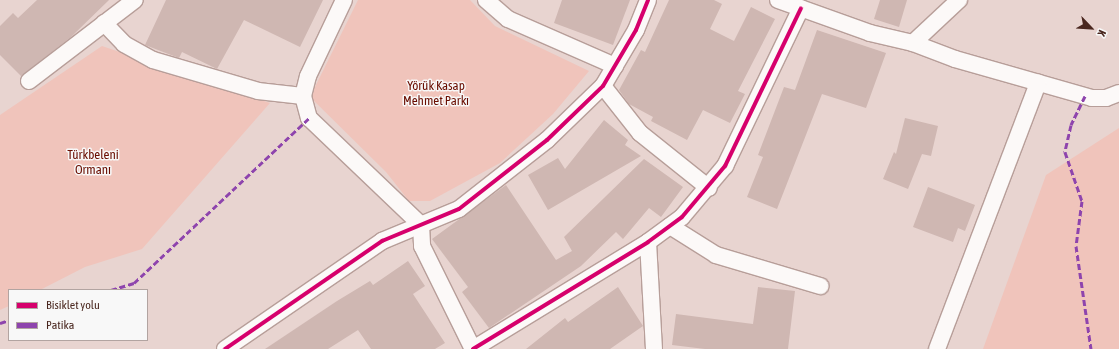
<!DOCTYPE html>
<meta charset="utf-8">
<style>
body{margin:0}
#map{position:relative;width:1119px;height:349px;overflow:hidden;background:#e8d4d0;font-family:"Asap Condensed",sans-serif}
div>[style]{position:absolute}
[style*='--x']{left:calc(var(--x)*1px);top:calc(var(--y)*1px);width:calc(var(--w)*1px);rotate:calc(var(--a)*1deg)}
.green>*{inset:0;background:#f0c4bb}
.building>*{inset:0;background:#cfb7b2}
.roads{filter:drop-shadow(1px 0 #b79e99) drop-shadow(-1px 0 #b79e99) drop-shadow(0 1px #b79e99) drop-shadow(0 -1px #b79e99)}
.minor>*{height:16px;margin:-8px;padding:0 8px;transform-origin:8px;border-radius:8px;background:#fcf9f8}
.quiet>*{height:3px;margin-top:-1.5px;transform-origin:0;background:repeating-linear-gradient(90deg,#8e44ad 0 6px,transparent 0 9px)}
.cycleway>*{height:4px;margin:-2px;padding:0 2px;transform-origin:2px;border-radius:2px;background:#d6006c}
span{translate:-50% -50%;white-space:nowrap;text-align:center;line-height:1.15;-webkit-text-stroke:3px #f8f8f8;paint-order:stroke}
.park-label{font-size:13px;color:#690d00}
.legend{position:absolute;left:8px;top:289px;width:140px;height:52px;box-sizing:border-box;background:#f8f8f8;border:1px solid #b2a4a1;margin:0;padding:5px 7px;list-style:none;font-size:12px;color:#4a271f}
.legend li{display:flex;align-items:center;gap:8px;height:20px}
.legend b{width:20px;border:1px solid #b2a4a1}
.north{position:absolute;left:1071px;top:8px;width:40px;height:40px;-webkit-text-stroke:3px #f8f8f8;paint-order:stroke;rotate:115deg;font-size:11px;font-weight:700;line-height:16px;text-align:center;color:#4a271f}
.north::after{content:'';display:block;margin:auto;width:14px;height:18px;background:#4a271f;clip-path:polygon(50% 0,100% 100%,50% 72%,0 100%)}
</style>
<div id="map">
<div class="green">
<div style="clip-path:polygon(358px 0,470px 0,495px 26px,589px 71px,553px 114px,500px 163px,430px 201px,409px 201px,386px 172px,310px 97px)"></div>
<div style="clip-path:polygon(102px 46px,270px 103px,142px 249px,85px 267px,40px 290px,9px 290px,9px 306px,0 310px,0 115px)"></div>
<div style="clip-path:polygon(1119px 128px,1119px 349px,983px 349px,1046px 175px)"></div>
</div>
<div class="building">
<div style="clip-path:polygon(37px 0,109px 0,71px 37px,21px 76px,0 55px,0 26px,13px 13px,18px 18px)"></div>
<div style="clip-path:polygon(166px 0,323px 0,300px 47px,244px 20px,217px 69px,182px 52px,179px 58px,145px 45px)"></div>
<div style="clip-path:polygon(562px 0,630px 0,613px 45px,554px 23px)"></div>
<div style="clip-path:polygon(669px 0,714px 0,722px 4px,710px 29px,734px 41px,751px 7px,775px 19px,738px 91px,745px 94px,730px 123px,703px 110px,687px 140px,651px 121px,653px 117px,629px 104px,619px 90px,641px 50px,645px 52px)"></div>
<div style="clip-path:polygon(880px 0,907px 0,899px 27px,874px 19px)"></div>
<div style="clip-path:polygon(817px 30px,886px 53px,866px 108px,822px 94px,777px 209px,747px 197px,763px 157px,758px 155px,784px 87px,795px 90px)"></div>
<div style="clip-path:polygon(905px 118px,938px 126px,931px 156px,922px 154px,908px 189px,883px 179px,894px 152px,896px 154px)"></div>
<div style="clip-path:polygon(604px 120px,628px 140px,625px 145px,641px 156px,548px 210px,528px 175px,558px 158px,565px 169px)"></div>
<div style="clip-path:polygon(644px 159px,683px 187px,661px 217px,649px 208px,623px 239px,616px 232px,581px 266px,489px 328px,462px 292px,468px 287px,432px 239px,506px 185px,556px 260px,572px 251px,564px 237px)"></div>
<div style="clip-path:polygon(928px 187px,975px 205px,965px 231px,958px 228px,953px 242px,913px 227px)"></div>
<div style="clip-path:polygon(408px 261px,425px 286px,413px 294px,445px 343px,435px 349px,371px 349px,358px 330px,328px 349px,265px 349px,337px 301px,370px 281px,373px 285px)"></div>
<div style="clip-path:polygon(618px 287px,643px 326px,610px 349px,526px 349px,565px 318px,568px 322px)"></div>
<div style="clip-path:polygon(758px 287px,795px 291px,788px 349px,705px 349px,672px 345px,676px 314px,753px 324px)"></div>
</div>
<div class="roads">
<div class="minor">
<div style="--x:344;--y:0;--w:84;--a:115.3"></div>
<div style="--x:308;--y:76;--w:21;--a:104"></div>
<div style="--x:303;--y:96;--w:23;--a:75"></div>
<div style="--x:309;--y:118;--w:155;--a:43.7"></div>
<div style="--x:421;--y:225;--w:21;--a:87"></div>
<div style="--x:422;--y:246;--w:115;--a:63.7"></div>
<div style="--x:486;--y:0;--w:29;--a:41"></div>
<div style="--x:508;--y:19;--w:117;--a:23.7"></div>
<div style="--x:778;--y:0;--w:98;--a:19.7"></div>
<div style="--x:870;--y:33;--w:44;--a:13.1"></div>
<div style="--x:913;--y:43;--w:45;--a:20.9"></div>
<div style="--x:955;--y:59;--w:142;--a:15.9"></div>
<div style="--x:1092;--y:98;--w:14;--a:0"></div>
<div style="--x:1106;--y:98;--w:14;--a:-21"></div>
<div style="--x:104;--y:23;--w:29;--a:46"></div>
<div style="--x:124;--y:44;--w:33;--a:29"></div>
<div style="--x:153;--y:60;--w:109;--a:16.4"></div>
<div style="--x:258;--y:91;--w:45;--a:6.3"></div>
<div style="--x:913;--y:43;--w:63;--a:-43.1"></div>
<div style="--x:29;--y:81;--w:133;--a:-37.4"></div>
<div style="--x:603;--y:86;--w:60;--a:51.8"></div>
<div style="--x:640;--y:133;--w:88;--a:38.6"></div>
<div style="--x:670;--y:226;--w:54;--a:32.2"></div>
<div style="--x:716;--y:255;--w:109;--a:16.6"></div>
<div style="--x:648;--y:242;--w:107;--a:86.8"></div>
<div style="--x:225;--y:349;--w:191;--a:-34.5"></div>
<div style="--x:382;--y:241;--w:83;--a:-22.6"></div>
<div style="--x:459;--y:209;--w:112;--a:-38.1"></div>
<div style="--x:547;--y:140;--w:78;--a:-44"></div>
<div style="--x:603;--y:86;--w:65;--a:-59.5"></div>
<div style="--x:636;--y:30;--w:32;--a:-68"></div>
<div style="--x:473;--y:349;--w:205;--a:-31.4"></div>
<div style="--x:648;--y:242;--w:42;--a:-36.3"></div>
<div style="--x:682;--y:217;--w:67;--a:-49.9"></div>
<div style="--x:725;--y:166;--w:175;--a:-64.3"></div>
<div style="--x:937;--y:349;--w:285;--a:-69.2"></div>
</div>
</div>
<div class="quiet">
<div style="--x:1085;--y:96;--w:32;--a:116"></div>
<div style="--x:1071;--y:125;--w:28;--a:103"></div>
<div style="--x:1065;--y:152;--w:52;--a:70.9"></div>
<div style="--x:1082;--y:201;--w:45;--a:97.6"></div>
<div style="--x:1076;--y:246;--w:104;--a:81.7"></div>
<div style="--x:111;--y:290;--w:24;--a:-17"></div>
<div style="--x:134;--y:283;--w:241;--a:-43.3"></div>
<div style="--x:0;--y:323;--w:9;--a:-18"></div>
</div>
<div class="cycleway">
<div style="--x:225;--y:349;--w:191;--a:-34.5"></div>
<div style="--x:382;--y:241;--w:83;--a:-22.6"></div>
<div style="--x:459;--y:209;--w:112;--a:-38.1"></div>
<div style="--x:547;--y:140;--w:78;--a:-44"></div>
<div style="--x:603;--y:86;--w:65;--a:-59.5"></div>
<div style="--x:636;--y:30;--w:32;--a:-68"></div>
<div style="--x:473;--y:349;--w:205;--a:-31.4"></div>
<div style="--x:648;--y:242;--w:42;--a:-36.3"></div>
<div style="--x:682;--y:217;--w:67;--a:-49.9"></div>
<div style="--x:725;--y:166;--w:175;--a:-64.3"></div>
</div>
<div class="park-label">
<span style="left:436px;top:94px">Yörük Kasap<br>Mehmet Parkı</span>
<span style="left:93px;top:163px">Türkbeleni<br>Ormanı</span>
</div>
<ul class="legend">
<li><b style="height:5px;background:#d6006c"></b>Bisiklet yolu</li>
<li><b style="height:5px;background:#8e44ad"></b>Patika</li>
</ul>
<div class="north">K</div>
</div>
